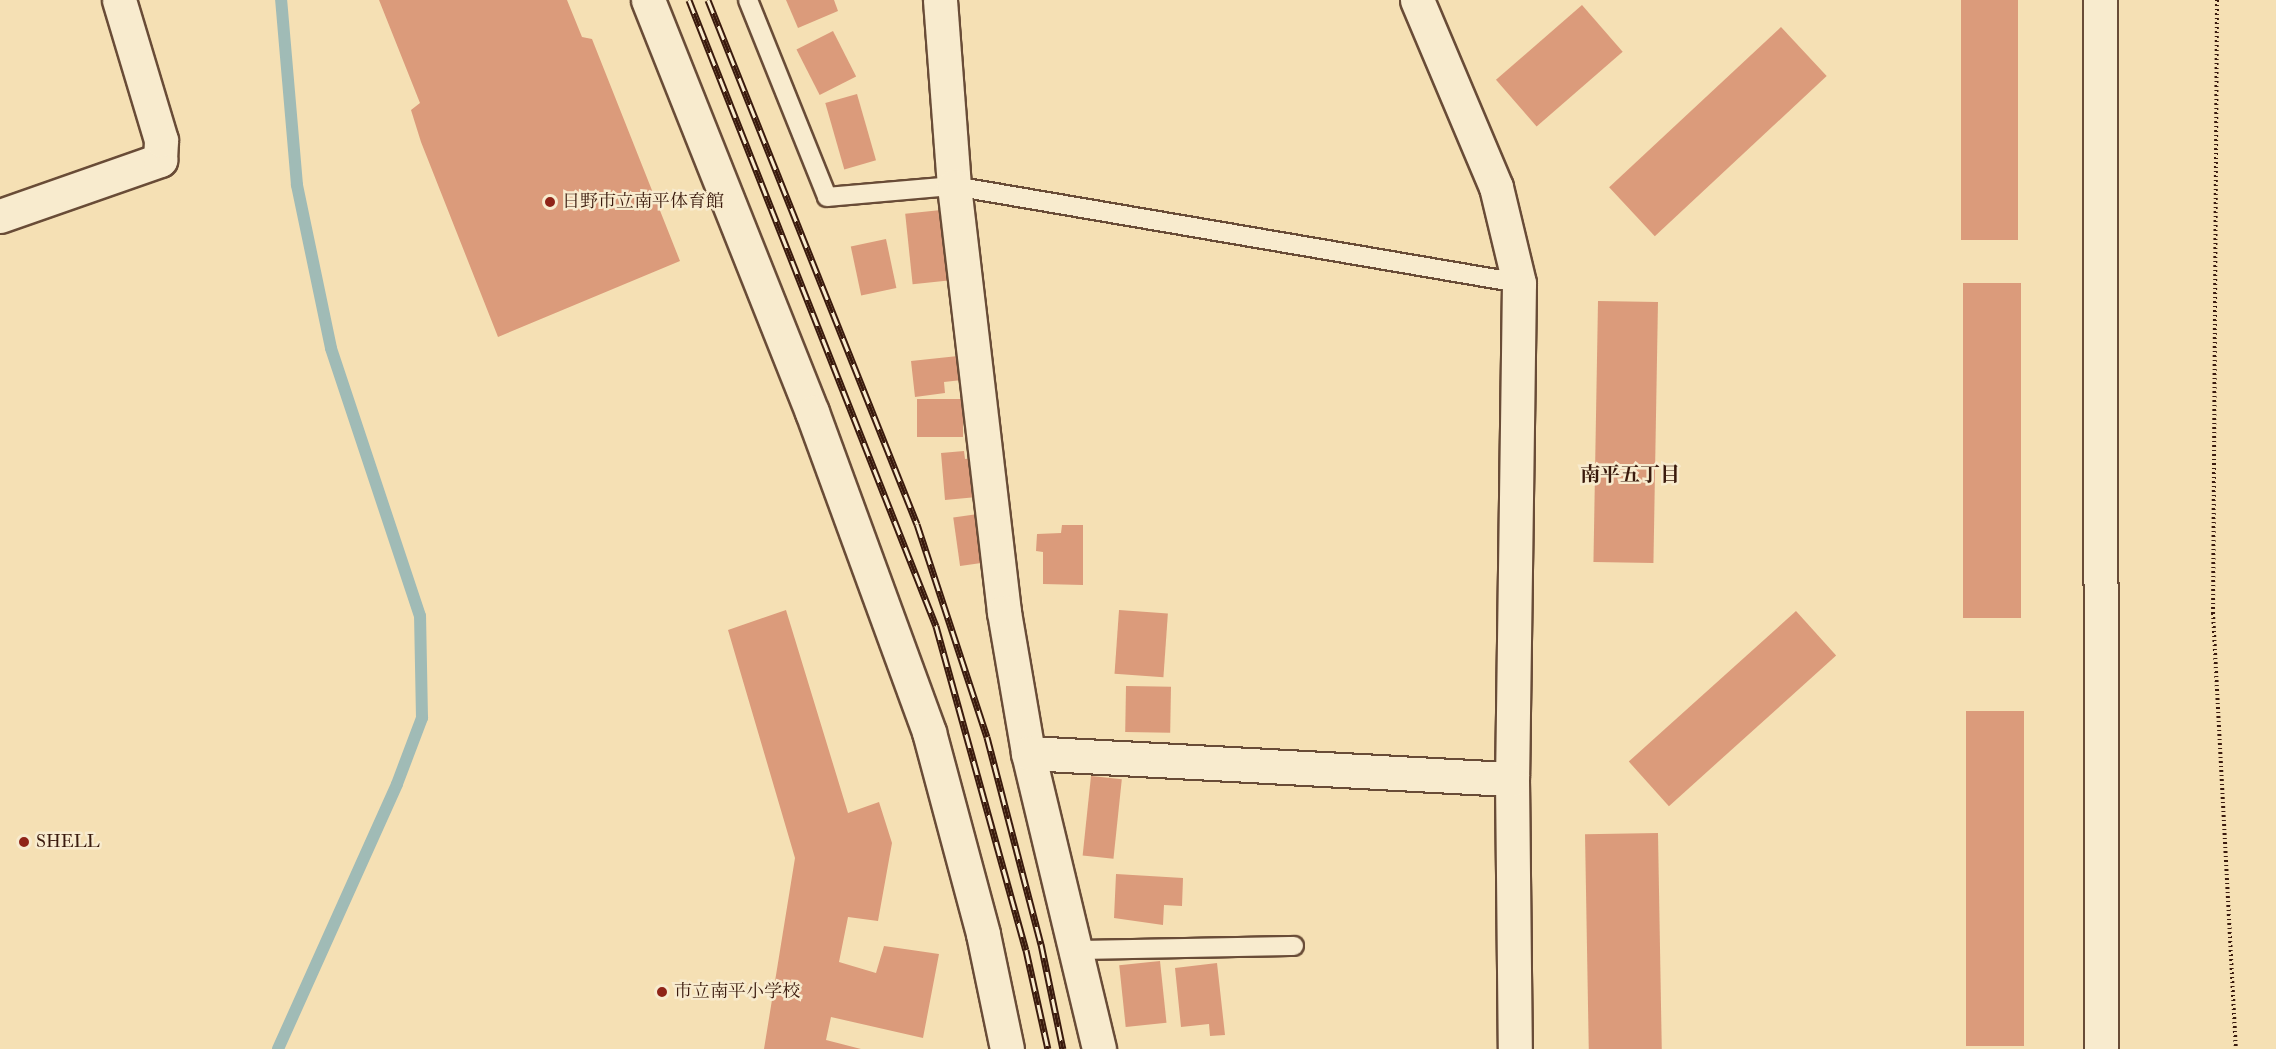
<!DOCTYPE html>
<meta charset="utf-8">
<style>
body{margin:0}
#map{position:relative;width:2276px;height:1049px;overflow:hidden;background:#f5e0b4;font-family:"IM FELL Double Pica","Noto Serif JP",serif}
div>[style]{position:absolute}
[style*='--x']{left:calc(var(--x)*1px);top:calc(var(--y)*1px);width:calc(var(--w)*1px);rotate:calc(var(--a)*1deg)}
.stream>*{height:12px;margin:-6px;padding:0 6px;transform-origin:6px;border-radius:6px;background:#a0bbb6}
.building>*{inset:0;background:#db9b7b;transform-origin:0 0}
.path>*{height:4px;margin-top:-2px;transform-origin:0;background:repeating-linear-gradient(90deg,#3a1a0d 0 1.5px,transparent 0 4.5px)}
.roads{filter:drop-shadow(2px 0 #694c37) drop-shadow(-2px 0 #694c37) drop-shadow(0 2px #694c37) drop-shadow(0 -2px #694c37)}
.service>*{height:18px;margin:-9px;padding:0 9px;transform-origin:9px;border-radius:9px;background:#f8ebce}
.minor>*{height:33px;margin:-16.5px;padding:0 16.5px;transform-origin:16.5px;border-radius:16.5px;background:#f8ebce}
.rail>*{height:7px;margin-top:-3.5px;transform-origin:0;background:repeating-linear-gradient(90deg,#f8ebce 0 14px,#3a1a0d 0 28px);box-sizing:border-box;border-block:2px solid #3a1a0d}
.dots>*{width:16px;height:16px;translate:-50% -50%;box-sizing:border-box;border:3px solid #f8ebce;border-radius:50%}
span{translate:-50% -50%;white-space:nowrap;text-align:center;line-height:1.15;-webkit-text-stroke:5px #f8ebce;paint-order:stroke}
.poi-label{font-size:18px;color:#3a1a0d}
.left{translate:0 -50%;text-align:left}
.neighbourhood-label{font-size:20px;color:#3a1a0d;font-weight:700}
</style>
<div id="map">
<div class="stream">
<div style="--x:278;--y:1049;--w:290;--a:-65.8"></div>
<div style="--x:397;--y:784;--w:71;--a:-69.3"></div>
<div style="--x:422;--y:718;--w:102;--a:-91.1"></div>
<div style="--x:420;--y:616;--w:282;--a:-108.4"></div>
<div style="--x:331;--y:348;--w:167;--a:-101.8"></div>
<div style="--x:297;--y:185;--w:186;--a:-94.9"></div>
</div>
<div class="building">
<div style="clip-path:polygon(379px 0,567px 0,582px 37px,592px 39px,680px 261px,498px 337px,421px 142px,411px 110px,420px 103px)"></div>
<div style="clip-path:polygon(786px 0,834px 0,838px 11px,798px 28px)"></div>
<div style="left:1961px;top:0;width:57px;height:240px"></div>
<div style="left:1582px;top:5px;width:62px;height:114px;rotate:49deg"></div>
<div style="left:1781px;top:27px;width:67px;height:235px;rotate:47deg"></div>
<div style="left:833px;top:31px;width:51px;height:41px;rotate:63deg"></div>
<div style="left:857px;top:94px;width:69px;height:33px;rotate:74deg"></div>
<div style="left:941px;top:210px;width:71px;height:36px;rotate:84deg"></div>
<div style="left:886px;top:239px;width:50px;height:36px;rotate:78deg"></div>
<div style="left:1963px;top:283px;width:58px;height:335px"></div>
<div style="left:1598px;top:301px;width:60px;height:261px;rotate:1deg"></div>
<div style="clip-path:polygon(958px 356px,962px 380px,944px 382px,945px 393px,915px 397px,911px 361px)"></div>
<div style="left:963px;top:399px;width:38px;height:46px;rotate:90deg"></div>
<div style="clip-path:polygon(964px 451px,965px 459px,973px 458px,977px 497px,945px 500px,941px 453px)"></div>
<div style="left:978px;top:514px;width:49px;height:25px;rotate:82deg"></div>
<div style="clip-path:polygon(1062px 525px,1083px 525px,1083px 585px,1043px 584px,1043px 552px,1036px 551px,1037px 534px,1061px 533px)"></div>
<div style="clip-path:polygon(786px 610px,848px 813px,879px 802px,892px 843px,878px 921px,848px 917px,839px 962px,876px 973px,884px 946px,939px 954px,923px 1038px,831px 1017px,826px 1040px,861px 1049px,764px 1049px,795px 858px,728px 630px)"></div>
<div style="left:1119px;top:610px;width:49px;height:64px;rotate:4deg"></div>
<div style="left:1796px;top:611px;width:60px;height:225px;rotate:48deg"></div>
<div style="left:1126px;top:686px;width:45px;height:46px;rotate:1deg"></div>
<div style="left:1966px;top:711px;width:58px;height:335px"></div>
<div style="left:1091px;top:776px;width:31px;height:80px;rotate:6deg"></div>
<div style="left:1658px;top:833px;width:216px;height:73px;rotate:89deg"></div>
<div style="clip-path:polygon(1116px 874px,1183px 878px,1182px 906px,1164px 905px,1163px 925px,1114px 918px)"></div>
<div style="left:1160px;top:961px;width:62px;height:41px;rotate:84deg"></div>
<div style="clip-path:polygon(1217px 963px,1225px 1035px,1210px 1036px,1209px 1024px,1181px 1027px,1175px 968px)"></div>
</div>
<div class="path">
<div style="--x:2217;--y:0;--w:613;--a:90.37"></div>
<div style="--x:2213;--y:613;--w:437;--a:87"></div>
</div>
<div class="roads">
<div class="service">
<div style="--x:748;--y:0;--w:212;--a:68.1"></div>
<div style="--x:827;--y:197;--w:127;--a:-5"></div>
<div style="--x:954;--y:186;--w:573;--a:9.74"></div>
<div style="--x:1076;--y:950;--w:218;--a:-1.1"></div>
</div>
<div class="minor">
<div style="--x:648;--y:0;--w:443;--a:68.3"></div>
<div style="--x:812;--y:412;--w:341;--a:69.9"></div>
<div style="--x:929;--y:732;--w:209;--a:75"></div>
<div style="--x:983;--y:934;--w:117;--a:78.2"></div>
<div style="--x:940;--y:0;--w:187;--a:85.7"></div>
<div style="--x:954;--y:186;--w:429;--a:83.3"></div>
<div style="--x:1004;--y:612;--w:143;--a:80.3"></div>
<div style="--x:1028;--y:753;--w:304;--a:76.5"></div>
<div style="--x:1417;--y:0;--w:203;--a:67.1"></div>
<div style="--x:1496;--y:187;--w:99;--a:76.5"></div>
<div style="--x:1519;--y:283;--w:496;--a:90.8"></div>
<div style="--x:1512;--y:779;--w:270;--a:89.4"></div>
<div style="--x:2100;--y:0;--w:1049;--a:89.95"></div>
<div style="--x:0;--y:216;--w:170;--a:-19.3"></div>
<div style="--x:160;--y:160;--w:20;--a:-87"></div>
<div style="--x:161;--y:140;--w:146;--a:-106.7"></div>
<div style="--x:1028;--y:753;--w:485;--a:3.1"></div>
</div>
</div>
<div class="rail">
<div style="--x:689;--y:0;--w:673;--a:68.47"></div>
<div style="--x:936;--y:626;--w:336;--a:74.5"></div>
<div style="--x:1026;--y:950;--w:101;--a:77.5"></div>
<div style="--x:708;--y:0;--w:564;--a:68.26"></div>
<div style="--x:917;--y:524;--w:224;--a:71.8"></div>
<div style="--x:987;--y:737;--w:214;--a:75.4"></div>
<div style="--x:1041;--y:944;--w:107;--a:78.2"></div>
</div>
<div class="dots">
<div style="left:550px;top:202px;background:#8f2418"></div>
<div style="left:24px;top:842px;background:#8f2418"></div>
<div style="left:662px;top:992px;background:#8f2418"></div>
</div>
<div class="poi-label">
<span class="left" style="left:562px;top:202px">日野市立南平体育館</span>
<span class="left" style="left:36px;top:842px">SHELL</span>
<span class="left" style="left:674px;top:992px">市立南平小学校</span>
</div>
<div class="neighbourhood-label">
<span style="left:1630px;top:474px">南平五丁目</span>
</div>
</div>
